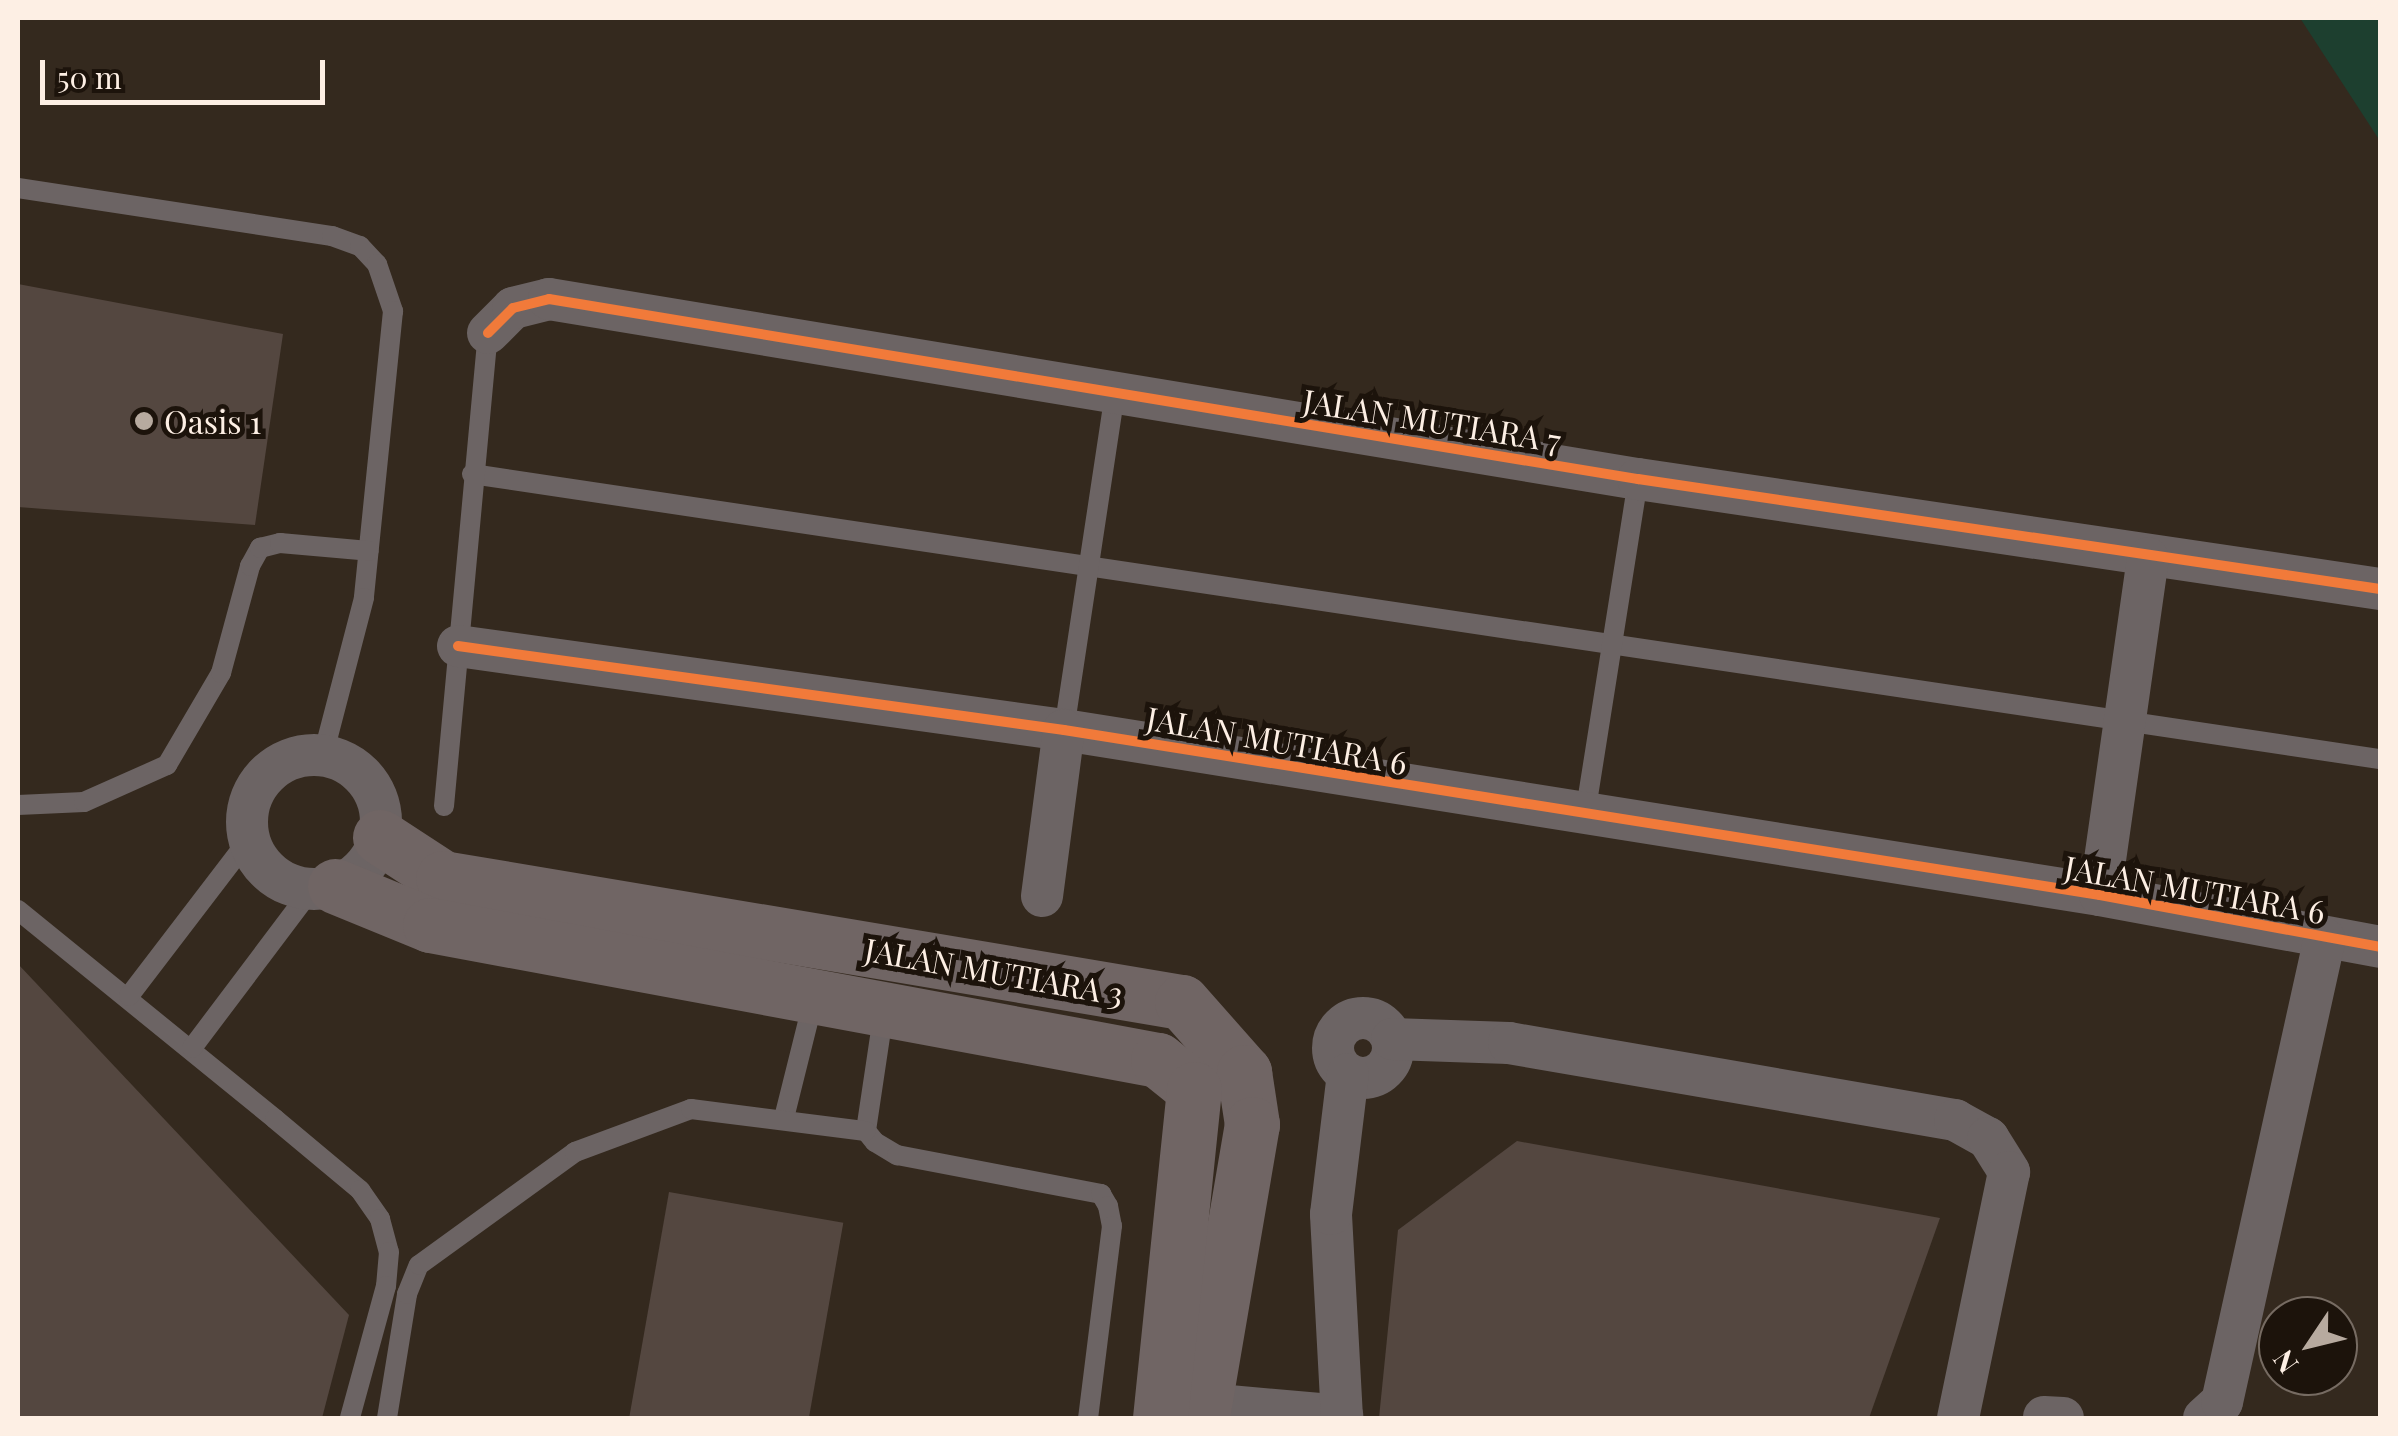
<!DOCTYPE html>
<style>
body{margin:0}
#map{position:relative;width:2398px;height:1436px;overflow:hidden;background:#34291e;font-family:"Playfair Display",serif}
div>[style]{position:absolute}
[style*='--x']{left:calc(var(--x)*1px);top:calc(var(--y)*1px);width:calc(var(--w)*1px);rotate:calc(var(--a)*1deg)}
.green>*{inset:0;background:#1d3f2f}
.building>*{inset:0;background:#544740;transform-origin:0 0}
.lane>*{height:20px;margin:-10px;padding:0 10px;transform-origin:10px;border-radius:10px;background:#6c6464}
.street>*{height:42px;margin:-21px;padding:0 21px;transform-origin:21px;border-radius:21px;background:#6c6464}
.street>.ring{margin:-21px;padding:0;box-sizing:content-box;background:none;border:42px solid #6c6464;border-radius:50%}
.secondary>*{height:55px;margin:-27.5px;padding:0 27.5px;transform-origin:27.5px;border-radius:27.5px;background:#706564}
.cycleway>*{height:10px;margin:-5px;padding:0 5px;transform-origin:5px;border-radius:5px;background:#f17a3a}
.dots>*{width:28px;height:28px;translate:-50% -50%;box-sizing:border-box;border:5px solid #1c130b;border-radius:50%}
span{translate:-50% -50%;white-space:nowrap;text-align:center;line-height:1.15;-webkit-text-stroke:10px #1c130b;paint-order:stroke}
.street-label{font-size:32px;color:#fdefe4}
.poi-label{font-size:32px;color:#fdefe4}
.left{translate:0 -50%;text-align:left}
.frame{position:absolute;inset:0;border:20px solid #fdefe4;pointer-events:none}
.north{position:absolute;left:2258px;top:1296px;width:100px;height:100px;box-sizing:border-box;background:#1c130b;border:2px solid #766b62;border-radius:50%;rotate:235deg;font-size:28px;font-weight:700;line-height:40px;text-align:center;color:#fdefe4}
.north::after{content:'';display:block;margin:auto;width:35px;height:45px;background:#b7aa9f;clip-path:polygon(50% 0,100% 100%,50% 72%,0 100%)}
.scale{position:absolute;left:40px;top:60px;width:285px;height:45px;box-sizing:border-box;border:5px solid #fdefe4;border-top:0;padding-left:12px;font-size:30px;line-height:35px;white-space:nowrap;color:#fdefe4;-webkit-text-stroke:8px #1c130b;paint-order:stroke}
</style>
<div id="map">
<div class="green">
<div style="clip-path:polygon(2300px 18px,2380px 18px,2380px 141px,2339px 78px)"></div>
</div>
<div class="building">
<div style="clip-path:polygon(18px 284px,283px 334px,255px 525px,18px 507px)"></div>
<div style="clip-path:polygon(18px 964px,349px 1315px,322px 1418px,18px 1418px)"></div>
<div style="clip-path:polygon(1517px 1141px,1940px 1218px,1869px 1418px,1379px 1418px,1398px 1230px)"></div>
<div style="left:669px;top:1192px;width:177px;height:229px;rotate:10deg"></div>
</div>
<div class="lane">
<div style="--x:18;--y:188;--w:318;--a:8.7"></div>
<div style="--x:332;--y:236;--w:30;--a:20"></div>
<div style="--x:360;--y:246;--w:25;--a:47"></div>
<div style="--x:377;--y:264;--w:50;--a:71.2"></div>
<div style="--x:393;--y:311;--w:288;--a:95.8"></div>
<div style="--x:364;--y:598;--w:162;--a:104.6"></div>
<div style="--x:472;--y:474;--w:1929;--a:8.5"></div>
<div style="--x:1064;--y:730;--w:340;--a:-81.4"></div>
<div style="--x:18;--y:805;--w:66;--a:-2.6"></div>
<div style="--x:84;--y:802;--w:91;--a:-24"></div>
<div style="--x:167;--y:765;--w:107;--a:-59.6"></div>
<div style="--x:221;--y:673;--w:111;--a:-74.8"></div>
<div style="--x:250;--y:566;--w:21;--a:-61"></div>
<div style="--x:260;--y:548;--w:21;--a:-14"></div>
<div style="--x:280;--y:543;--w:89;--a:5.1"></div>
<div style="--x:444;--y:806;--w:475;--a:-84.7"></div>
<div style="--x:1585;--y:815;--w:340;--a:-81"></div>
<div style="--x:18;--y:910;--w:331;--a:39.1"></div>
<div style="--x:275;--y:1119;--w:111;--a:39.9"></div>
<div style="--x:360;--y:1190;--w:35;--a:55"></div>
<div style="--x:380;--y:1219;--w:34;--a:75"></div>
<div style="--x:389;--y:1252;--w:34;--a:95"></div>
<div style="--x:386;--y:1286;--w:137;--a:105.3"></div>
<div style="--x:129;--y:996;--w:198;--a:-52.6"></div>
<div style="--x:884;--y:1010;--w:122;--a:98.5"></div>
<div style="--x:866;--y:1131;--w:14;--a:51"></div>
<div style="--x:875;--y:1142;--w:26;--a:31"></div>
<div style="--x:897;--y:1155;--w:208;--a:10.8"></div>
<div style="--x:1101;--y:1194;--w:14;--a:60"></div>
<div style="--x:1108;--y:1206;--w:20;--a:79"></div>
<div style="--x:1112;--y:1226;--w:193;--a:97.1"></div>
<div style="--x:192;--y:1048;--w:199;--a:-53"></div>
<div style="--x:784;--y:1118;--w:124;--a:-76"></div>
<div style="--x:387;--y:1418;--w:126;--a:-80.8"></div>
<div style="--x:407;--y:1294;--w:31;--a:-68"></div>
<div style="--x:419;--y:1265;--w:193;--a:-35.9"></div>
<div style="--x:575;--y:1152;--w:124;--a:-20.3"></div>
<div style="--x:691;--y:1109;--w:176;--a:7.2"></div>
</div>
<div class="street">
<div style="--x:488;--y:333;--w:35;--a:-45"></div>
<div style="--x:513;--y:308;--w:37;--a:-14"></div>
<div style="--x:549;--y:299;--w:1104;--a:9.39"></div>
<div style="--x:1638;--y:479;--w:750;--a:8.43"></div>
<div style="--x:458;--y:646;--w:612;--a:7.89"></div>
<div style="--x:1064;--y:730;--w:1049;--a:9.05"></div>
<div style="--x:2100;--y:895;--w:285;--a:10.5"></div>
<div class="ring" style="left:247px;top:755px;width:92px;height:92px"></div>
<div style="--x:2100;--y:895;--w:340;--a:-81.9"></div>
<div style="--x:1042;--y:896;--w:167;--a:-82.5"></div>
<div class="ring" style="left:1333px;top:1018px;width:18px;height:18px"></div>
<div style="--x:1392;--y:1039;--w:117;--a:2"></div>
<div style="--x:1509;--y:1043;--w:453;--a:9.8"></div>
<div style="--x:1955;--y:1120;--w:38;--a:29"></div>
<div style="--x:1988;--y:1138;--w:40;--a:58"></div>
<div style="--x:2009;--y:1172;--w:251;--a:101.7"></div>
<div style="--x:1174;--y:1401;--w:169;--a:5.1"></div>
<div style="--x:2044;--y:1417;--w:19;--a:3"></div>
<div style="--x:1342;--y:1418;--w:204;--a:-93.1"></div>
<div style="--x:1331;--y:1214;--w:141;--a:-83.1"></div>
<div style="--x:2204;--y:1418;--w:24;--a:-42"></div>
<div style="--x:2222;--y:1402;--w:474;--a:-77.5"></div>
</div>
<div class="secondary">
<div style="--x:380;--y:837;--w:75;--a:33.1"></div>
<div style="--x:443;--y:878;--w:749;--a:9.53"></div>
<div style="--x:1182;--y:1002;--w:94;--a:48.5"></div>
<div style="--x:1244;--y:1072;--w:53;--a:81.3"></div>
<div style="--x:1252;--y:1124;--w:298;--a:99.7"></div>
<div style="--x:335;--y:886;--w:103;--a:22.3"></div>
<div style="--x:430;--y:925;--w:740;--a:10.51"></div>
<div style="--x:1158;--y:1060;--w:46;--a:38.9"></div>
<div style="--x:1194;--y:1089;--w:331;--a:95.9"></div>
</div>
<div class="cycleway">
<div style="--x:488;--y:333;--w:35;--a:-45"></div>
<div style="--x:513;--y:308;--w:37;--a:-14"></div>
<div style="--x:549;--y:299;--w:1104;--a:9.39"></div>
<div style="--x:1638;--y:479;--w:750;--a:8.43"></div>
<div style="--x:458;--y:646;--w:612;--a:7.89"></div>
<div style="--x:1064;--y:730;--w:1049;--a:9.05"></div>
<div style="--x:2100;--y:895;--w:285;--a:10.5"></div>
</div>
<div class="dots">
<div style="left:144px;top:421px;background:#b7aa9f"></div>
</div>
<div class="street-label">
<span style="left:1432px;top:420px;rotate:9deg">JALAN MUTIARA 7</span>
<span style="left:1277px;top:740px;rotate:10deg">JALAN MUTIARA 6</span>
<span style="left:2195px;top:889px;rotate:10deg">JALAN MUTIARA 6</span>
<span style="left:994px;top:971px;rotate:10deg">JALAN MUTIARA 3</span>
</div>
<div class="poi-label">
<span class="left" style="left:164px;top:421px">Oasis 1</span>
</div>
<div class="frame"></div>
<div class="north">N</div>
<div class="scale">50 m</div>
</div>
